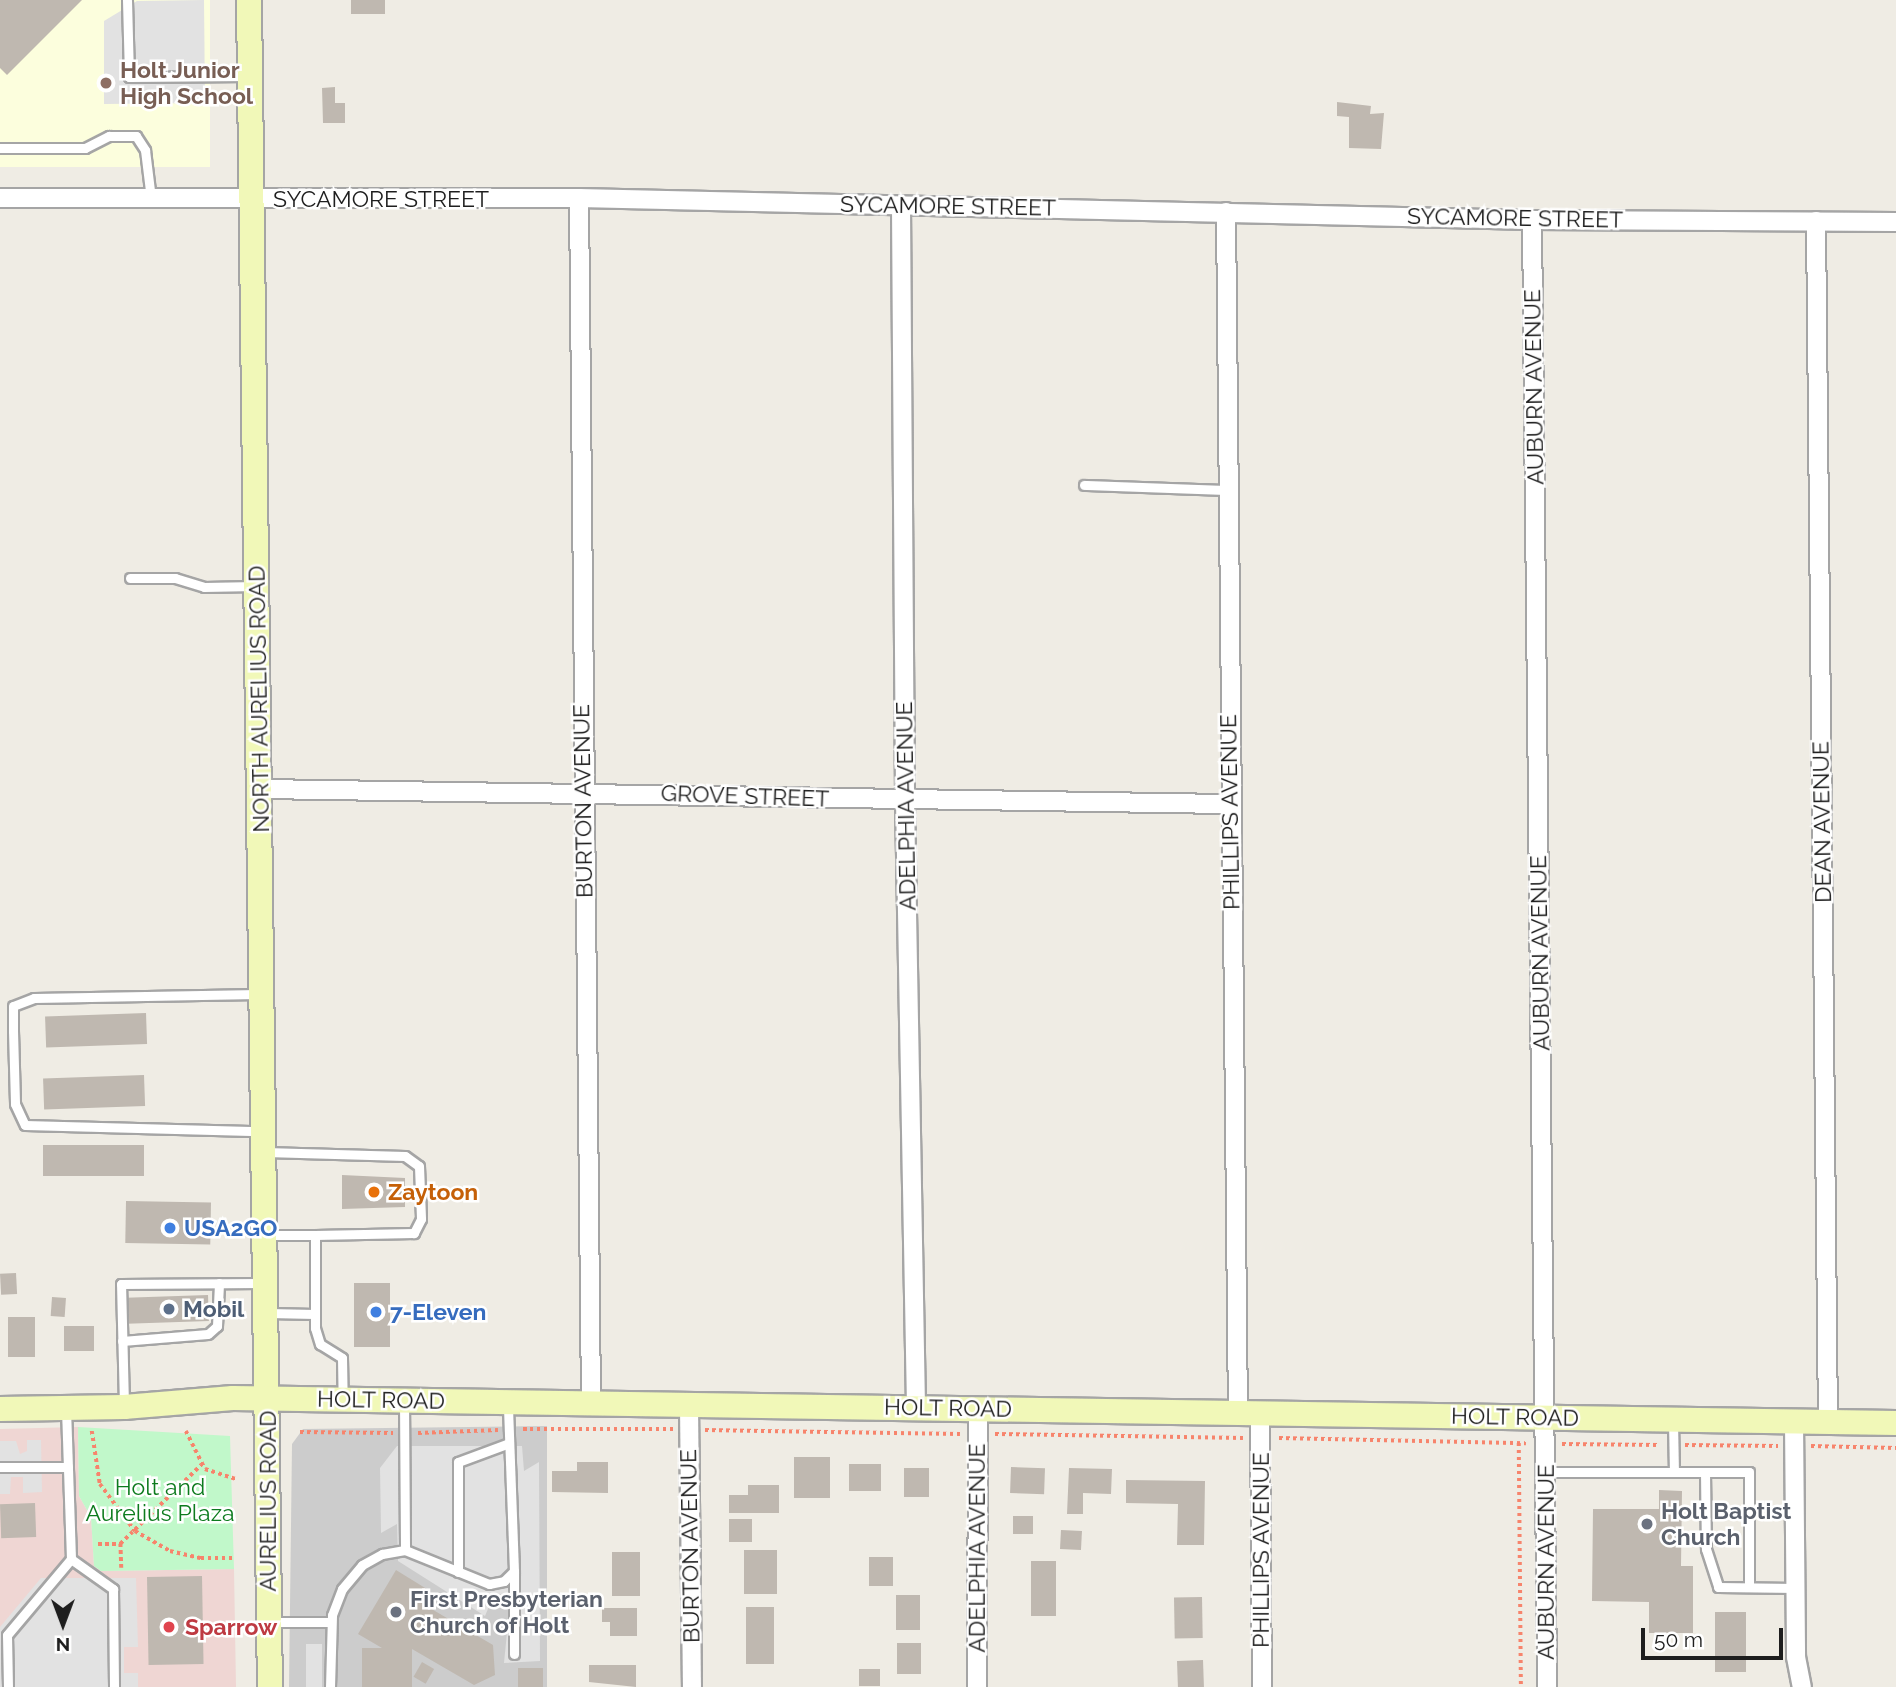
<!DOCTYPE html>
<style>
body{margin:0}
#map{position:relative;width:1896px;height:1687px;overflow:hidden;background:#efece4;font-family:Raleway,sans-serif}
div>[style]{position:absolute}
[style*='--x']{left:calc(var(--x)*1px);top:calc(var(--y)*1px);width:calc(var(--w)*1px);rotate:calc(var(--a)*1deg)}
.commercial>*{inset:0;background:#efd6d3}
.education>*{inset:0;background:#fcfedd;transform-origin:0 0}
.religious>*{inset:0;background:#ccc}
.park>*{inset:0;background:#c1f8ca}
.parking>*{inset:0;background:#e2e2e2;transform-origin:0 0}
.building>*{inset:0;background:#bfb8b0;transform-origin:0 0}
.path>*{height:3.5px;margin-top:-1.75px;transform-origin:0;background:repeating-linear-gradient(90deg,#f7846c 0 3.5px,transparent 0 7px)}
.roads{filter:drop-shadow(2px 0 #a5a5a5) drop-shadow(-2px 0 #a5a5a5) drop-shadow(0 2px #a5a5a5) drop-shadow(0 -2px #a5a5a5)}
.lane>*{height:9px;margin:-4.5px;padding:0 4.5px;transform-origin:4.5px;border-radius:4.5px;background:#fff}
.street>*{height:18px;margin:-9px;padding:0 9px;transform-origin:9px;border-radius:9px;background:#fff}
.secondary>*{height:24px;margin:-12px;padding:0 12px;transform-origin:12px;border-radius:12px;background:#f1f8b8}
.dots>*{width:19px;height:19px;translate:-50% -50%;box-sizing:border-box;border:4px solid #fff;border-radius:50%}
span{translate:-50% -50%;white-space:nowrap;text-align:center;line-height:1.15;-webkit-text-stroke:5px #fff;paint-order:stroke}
.education-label{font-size:23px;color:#785e54;font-weight:700}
.left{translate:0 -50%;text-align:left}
.street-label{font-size:23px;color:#1e1e1e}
.food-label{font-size:23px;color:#c56008;font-weight:700}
.shop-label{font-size:23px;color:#366cbe;font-weight:700}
.service-label{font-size:23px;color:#4e5e75;font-weight:700}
.park-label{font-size:23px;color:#0d7b1e}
.worship-label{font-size:23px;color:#5b616d;font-weight:700}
.health-label{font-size:23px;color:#be3a42;font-weight:700}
.north{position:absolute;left:28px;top:1589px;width:70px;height:70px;-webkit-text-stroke:5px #fff;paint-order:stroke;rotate:180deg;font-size:19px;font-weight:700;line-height:28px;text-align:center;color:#1e1e1e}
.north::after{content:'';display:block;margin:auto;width:24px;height:32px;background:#1e1e1e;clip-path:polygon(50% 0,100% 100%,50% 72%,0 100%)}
.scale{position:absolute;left:1641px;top:1628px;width:142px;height:32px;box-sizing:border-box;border:4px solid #1e1e1e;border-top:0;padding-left:9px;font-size:21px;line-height:24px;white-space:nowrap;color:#1e1e1e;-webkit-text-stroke:5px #fff;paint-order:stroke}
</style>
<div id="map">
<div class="commercial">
<div style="clip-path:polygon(78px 1427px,79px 1496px,91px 1517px,94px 1566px,101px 1571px,234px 1569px,236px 1687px,0 1687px,0 1429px)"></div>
</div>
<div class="education">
<div style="left:0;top:0;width:210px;height:167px"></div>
</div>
<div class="religious">
<div style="clip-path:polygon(547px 1426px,547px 1687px,289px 1687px,292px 1444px,303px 1429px)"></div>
</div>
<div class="park">
<div style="clip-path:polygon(78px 1427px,230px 1436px,234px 1569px,101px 1571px,94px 1566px,91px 1517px,79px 1496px)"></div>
</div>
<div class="parking">
<div style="clip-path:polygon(204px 0,205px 103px,104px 104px,104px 21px,137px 1px)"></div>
<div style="clip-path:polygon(27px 1440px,41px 1440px,42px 1492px,23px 1493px,23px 1477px,11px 1477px,10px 1494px,0 1494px,0 1441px,16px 1441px,20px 1454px,27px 1451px)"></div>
<div style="clip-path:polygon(397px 1446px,522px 1446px,524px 1471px,539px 1462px,540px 1661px,504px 1663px,510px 1602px,504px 1593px,493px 1597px,485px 1616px,398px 1561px,397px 1524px,381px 1533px,380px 1468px)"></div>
<div style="clip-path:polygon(41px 1578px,136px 1578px,138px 1647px,124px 1647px,124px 1673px,138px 1673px,138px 1687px,0 1687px,0 1627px)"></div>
<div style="left:306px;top:1644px;width:16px;height:43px"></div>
</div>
<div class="building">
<div style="clip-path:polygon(0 0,82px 0,7px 75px,0 68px)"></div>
<div style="left:351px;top:0;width:34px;height:14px"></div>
<div style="clip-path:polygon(335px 87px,335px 103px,345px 103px,345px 123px,323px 123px,322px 88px)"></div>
<div style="clip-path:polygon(1337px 102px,1371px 106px,1370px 114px,1384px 113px,1381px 149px,1349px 148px,1349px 117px,1337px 116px)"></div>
<div style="left:146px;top:1013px;width:31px;height:101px;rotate:88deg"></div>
<div style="left:144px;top:1075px;width:31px;height:101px;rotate:88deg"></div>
<div style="left:144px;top:1145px;width:31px;height:101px;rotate:90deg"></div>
<div style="clip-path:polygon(342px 1175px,405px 1178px,405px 1207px,342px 1209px)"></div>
<div style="left:126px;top:1201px;width:85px;height:42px;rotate:1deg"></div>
<div style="left:16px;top:1273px;width:21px;height:16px;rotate:87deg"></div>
<div style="left:354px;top:1283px;width:36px;height:64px"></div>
<div style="left:208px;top:1295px;width:26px;height:82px;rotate:88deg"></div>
<div style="left:52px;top:1297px;width:14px;height:19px;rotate:4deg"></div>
<div style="left:8px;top:1317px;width:27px;height:40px"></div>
<div style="left:64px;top:1326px;width:30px;height:25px"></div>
<div style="left:794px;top:1457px;width:36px;height:41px"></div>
<div style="clip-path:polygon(577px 1462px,608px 1462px,608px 1493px,552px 1492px,552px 1471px,577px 1471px)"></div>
<div style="left:849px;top:1464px;width:32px;height:27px"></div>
<div style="left:1011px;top:1467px;width:34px;height:26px;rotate:2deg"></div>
<div style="left:904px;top:1468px;width:25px;height:29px"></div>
<div style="clip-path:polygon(1069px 1468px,1112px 1469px,1111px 1494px,1083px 1493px,1083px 1514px,1067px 1514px)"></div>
<div style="clip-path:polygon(1126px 1480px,1205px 1481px,1204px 1545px,1177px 1545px,1178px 1504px,1126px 1503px)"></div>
<div style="clip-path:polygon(748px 1485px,779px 1485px,779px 1513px,729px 1513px,729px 1495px,748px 1495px)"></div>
<div style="clip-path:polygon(1659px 1490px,1682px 1491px,1681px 1566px,1693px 1566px,1693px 1633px,1649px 1633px,1649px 1602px,1592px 1601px,1593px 1509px,1659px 1509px)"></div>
<div style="left:35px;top:1503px;width:34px;height:35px;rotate:88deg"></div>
<div style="left:1013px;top:1516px;width:20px;height:18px"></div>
<div style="left:729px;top:1519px;width:23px;height:23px"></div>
<div style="left:1061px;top:1530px;width:21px;height:19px;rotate:3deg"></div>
<div style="left:744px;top:1550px;width:33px;height:44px"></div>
<div style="left:612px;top:1552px;width:28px;height:44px"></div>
<div style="left:869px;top:1557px;width:24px;height:29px"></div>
<div style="left:1031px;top:1561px;width:25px;height:55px"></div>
<div style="clip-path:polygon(396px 1570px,430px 1591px,423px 1604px,493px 1645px,495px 1675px,474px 1685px,412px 1649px,412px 1687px,362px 1687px,362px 1648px,382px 1648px,358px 1634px)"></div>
<div style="left:202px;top:1576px;width:88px;height:55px;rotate:89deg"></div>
<div style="left:896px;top:1595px;width:24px;height:35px"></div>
<div style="left:1202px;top:1597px;width:41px;height:28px;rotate:89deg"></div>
<div style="left:746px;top:1607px;width:28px;height:57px"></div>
<div style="clip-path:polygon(602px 1608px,637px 1608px,637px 1636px,610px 1636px,610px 1622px,602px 1622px)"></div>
<div style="left:1715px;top:1612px;width:31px;height:60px"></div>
<div style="left:897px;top:1643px;width:24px;height:31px"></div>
<div style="left:1203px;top:1660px;width:27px;height:26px;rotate:88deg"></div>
<div style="left:422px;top:1662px;width:14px;height:17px;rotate:30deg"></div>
<div style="clip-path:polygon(589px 1665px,636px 1665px,636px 1687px,589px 1682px)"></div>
<div style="left:518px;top:1668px;width:25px;height:19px"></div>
<div style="left:859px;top:1669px;width:21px;height:17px"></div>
</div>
<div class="path">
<div style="--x:523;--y:1429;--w:150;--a:0"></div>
<div style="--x:705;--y:1430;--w:255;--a:0.9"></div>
<div style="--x:92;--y:1431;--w:54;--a:81.4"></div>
<div style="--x:100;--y:1484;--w:59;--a:53.3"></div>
<div style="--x:135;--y:1531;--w:40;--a:29.7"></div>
<div style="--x:170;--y:1551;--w:32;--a:13"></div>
<div style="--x:201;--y:1558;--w:35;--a:0"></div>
<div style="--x:186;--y:1431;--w:42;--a:63.4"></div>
<div style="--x:205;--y:1469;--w:32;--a:18"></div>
<div style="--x:300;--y:1432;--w:93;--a:0.6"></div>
<div style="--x:418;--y:1433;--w:80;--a:-2.1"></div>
<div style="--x:995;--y:1434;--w:248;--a:0.9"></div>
<div style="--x:1279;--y:1438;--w:247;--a:1.2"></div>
<div style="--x:1519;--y:1443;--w:244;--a:89.5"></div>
<div style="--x:1562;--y:1444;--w:97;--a:0.6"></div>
<div style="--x:1685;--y:1445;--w:93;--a:0.6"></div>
<div style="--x:1811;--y:1446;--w:85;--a:1.3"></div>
<div style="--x:98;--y:1544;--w:22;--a:0"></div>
<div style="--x:121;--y:1568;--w:24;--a:-92"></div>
<div style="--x:120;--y:1544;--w:113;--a:-44.3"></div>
</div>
<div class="roads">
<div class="lane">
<div style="--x:127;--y:0;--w:77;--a:88.5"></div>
<div style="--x:129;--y:77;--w:120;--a:-0.5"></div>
<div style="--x:0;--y:148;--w:85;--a:0"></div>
<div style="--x:85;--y:148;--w:27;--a:-27"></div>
<div style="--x:109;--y:136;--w:27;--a:0"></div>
<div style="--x:136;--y:136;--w:17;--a:57"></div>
<div style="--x:145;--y:150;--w:49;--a:83"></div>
<div style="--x:1084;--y:485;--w:144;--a:2"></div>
<div style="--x:130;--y:578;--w:45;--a:0"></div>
<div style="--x:175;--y:578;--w:30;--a:17"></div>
<div style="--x:204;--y:587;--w:52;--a:-1.1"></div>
<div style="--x:258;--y:994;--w:224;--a:179"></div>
<div style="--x:34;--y:998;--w:22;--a:159"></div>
<div style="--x:13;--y:1006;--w:25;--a:90"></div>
<div style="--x:13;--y:1031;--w:73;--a:88.4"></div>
<div style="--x:15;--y:1104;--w:23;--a:65"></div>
<div style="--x:25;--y:1125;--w:235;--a:1.5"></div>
<div style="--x:265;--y:1152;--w:140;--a:1.6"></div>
<div style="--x:405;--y:1156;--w:17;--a:36"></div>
<div style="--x:419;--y:1166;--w:53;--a:87.8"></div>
<div style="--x:421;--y:1219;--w:16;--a:117"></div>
<div style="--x:414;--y:1233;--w:99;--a:178.8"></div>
<div style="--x:266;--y:1235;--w:49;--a:0"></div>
<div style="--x:315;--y:1235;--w:93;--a:90"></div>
<div style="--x:315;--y:1328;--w:17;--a:73"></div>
<div style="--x:320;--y:1344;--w:26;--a:32"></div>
<div style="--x:342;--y:1358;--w:39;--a:89"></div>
<div style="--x:268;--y:1313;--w:47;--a:1.2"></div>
<div style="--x:122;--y:1341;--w:86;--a:-4.7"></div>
<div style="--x:208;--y:1334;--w:12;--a:-42"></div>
<div style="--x:217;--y:1326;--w:43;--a:-87.3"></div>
<div style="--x:404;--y:1401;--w:149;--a:89.6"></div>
<div style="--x:124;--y:1405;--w:121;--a:-91.4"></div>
<div style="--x:121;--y:1284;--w:141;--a:-0.4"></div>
<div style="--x:1673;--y:1421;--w:51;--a:88.9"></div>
<div style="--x:0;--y:1467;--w:68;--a:0"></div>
<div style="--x:1546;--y:1472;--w:203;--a:0"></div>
<div style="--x:1749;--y:1472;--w:115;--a:90"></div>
<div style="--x:1705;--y:1472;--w:77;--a:89.3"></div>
<div style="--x:1706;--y:1549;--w:40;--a:72"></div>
<div style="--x:1718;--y:1587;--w:78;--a:0.7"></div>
<div style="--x:71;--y:1559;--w:52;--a:35.5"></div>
<div style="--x:113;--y:1589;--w:98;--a:89.4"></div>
<div style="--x:514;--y:1571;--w:83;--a:90"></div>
<div style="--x:458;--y:1572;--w:110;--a:-90"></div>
<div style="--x:458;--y:1462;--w:54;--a:-20.4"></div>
<div style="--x:270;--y:1622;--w:61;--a:0"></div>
<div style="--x:8;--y:1687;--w:52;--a:-91.1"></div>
<div style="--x:7;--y:1635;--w:99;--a:-49.9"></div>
<div style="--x:71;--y:1559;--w:150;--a:-91.9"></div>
<div style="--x:330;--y:1687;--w:72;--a:-88.4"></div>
<div style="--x:332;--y:1615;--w:28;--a:-69"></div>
<div style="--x:342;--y:1589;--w:31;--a:-50"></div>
<div style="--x:362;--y:1565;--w:23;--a:-29"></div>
<div style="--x:382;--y:1554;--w:23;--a:-10"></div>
<div style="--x:405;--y:1550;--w:91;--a:22"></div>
<div style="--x:489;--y:1584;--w:15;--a:-11"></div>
<div style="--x:504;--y:1581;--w:14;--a:-45"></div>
<div style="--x:514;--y:1571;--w:166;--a:-92.1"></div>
</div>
<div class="street">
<div style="--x:0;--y:198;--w:579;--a:0"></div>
<div style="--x:579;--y:198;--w:953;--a:1.32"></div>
<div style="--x:1532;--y:220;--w:364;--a:0.3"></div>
<div style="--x:579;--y:198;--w:1205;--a:89.43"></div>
<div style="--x:901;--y:206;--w:595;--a:89.61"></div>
<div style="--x:905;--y:801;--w:606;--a:88.96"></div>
<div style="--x:1226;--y:212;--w:1200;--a:89.43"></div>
<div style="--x:1532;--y:220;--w:1467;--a:89.41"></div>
<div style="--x:1816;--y:221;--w:1201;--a:89.43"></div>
<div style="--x:261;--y:789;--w:969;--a:0.89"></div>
<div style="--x:689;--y:1405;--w:282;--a:89.4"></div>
<div style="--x:1260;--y:1412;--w:275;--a:89.6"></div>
<div style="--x:1794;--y:1421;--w:236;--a:89.5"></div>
<div style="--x:1796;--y:1657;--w:31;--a:79"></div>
<div style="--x:977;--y:1687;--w:278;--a:-89.8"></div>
</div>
<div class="secondary">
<div style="--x:249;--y:0;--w:1687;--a:89.29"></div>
<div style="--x:0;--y:1409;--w:124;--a:-0.9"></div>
<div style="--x:124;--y:1407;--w:109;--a:-4.7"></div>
<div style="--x:233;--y:1398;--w:1663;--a:0.86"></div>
</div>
</div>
<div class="dots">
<div style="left:106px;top:83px;background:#8d6e63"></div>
<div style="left:374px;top:1192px;background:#e8710a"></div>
<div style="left:170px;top:1228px;background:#3f7fe0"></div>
<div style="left:169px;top:1309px;background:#5c6f8a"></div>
<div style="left:376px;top:1312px;background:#3f7fe0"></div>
<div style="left:1647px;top:1524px;background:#6b7280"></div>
<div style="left:396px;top:1612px;background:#6b7280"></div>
<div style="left:169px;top:1627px;background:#e0444e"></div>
</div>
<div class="education-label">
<span class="left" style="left:120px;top:83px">Holt Junior<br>High School</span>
</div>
<div class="street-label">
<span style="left:381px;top:199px">SYCAMORE STREET</span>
<span style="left:948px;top:206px;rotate:1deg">SYCAMORE STREET</span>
<span style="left:1515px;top:218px;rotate:1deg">SYCAMORE STREET</span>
<span style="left:1534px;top:387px;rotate:-91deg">AUBURN AVENUE</span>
<span style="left:259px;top:699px;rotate:-91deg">NORTH AURELIUS ROAD</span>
<span style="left:745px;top:796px;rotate:2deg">GROVE STREET</span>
<span style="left:583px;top:801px;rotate:-91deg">BURTON AVENUE</span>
<span style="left:906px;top:806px;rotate:-91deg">ADELPHIA AVENUE</span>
<span style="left:1230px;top:812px;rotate:-91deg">PHILLIPS AVENUE</span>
<span style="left:1822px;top:822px;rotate:-91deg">DEAN AVENUE</span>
<span style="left:1540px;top:953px;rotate:-91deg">AUBURN AVENUE</span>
<span style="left:381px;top:1400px;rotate:1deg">HOLT ROAD</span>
<span style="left:948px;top:1408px;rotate:1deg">HOLT ROAD</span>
<span style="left:1515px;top:1417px;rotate:1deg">HOLT ROAD</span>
<span style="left:268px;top:1501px;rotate:-90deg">AURELIUS ROAD</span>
<span style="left:690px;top:1546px;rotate:-91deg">BURTON AVENUE</span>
<span style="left:977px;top:1548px;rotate:-90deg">ADELPHIA AVENUE</span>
<span style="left:1261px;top:1550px;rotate:-90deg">PHILLIPS AVENUE</span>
<span style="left:1546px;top:1562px;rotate:-90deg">AUBURN AVENUE</span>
</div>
<div class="food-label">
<span class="left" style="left:388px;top:1192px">Zaytoon</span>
</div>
<div class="shop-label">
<span class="left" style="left:184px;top:1228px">USA2GO</span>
<span class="left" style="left:390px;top:1312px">7-Eleven</span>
</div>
<div class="service-label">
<span class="left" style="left:183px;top:1309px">Mobil</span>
</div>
<div class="park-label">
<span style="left:160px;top:1500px">Holt and<br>Aurelius Plaza</span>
</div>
<div class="worship-label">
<span class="left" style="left:1661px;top:1524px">Holt Baptist<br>Church</span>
<span class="left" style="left:410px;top:1612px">First Presbyterian<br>Church of Holt</span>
</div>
<div class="health-label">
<span class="left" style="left:185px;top:1627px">Sparrow</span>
</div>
<div class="north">N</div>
<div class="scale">50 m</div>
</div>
